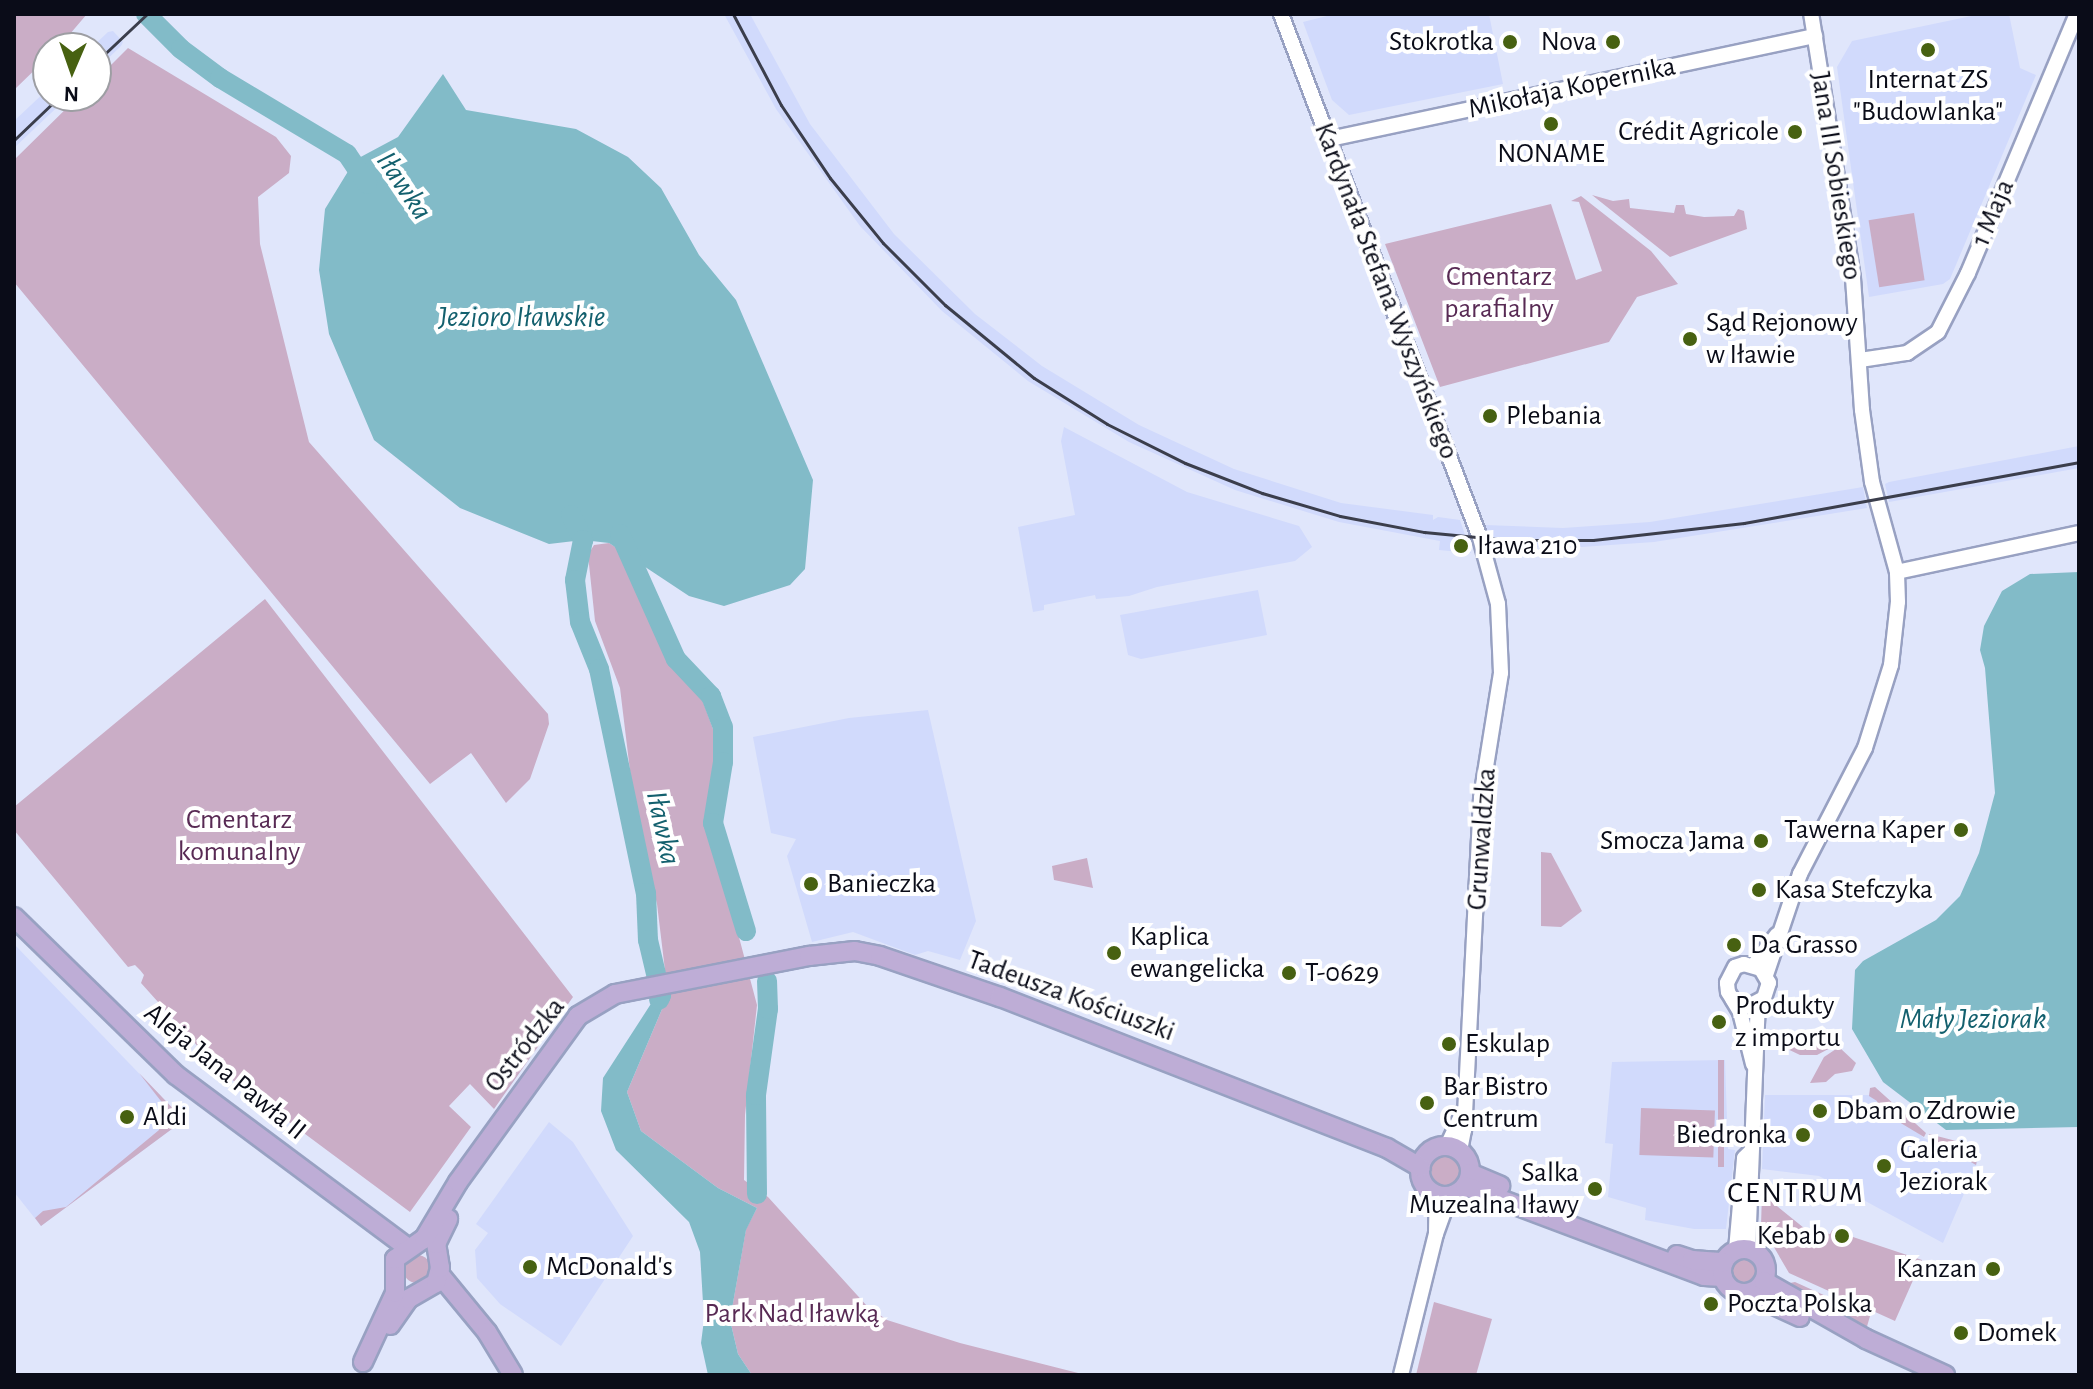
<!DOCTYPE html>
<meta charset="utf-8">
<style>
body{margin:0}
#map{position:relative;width:2093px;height:1389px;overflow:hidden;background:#e0e6fb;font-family:"Alegreya Sans",sans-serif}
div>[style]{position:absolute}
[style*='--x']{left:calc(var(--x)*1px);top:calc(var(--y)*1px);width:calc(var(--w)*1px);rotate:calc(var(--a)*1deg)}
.built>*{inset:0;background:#d1dafc}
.green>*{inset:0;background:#caadc6;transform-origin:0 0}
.round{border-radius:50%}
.water>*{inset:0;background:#82bbc8}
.river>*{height:20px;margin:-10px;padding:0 10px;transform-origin:10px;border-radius:10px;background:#82bbc8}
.roads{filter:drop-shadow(2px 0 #98a1c2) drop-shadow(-2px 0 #98a1c2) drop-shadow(0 2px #98a1c2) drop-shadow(0 -2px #98a1c2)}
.minor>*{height:14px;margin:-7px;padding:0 7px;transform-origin:7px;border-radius:7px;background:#fff}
.major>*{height:18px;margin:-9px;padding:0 9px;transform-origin:9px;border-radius:9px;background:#beadd6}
.major>.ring{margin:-9px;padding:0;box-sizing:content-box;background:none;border:18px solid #beadd6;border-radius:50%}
.rail>*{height:3px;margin:-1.5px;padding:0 1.5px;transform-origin:1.5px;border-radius:1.5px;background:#3b3e4c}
.dots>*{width:22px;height:22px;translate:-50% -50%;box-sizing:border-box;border:4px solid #fff;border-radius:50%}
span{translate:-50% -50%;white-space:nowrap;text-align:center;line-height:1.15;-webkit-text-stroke:8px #fff;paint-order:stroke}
.poi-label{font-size:28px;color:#0a0c18}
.right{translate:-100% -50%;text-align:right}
.left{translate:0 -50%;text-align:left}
.street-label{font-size:28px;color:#0a0c18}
.park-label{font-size:28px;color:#582a54}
.water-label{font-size:30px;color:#13606e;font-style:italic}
.neighbourhood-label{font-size:30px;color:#0a0c18;letter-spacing:2px}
.frame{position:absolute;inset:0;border:16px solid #0a0c18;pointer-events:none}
.north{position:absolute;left:32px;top:32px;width:80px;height:80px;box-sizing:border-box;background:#fff;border:2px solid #9d9ea3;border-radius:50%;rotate:182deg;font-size:22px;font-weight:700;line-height:32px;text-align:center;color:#0a0c18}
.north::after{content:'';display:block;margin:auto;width:28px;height:36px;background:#476111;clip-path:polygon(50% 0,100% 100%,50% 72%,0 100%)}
</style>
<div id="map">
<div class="built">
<div style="clip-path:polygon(724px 14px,750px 14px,810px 124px,894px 234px,975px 314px,1042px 366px,1139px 425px,1234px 469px,1341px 503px,1433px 515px,1433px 520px,1438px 517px,1460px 520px,1471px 553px,1439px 550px,1440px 541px,1339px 522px,1235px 490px,1129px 442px,1028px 381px,942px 311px,860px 226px,776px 109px)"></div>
<div style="clip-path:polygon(1335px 14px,1489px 14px,1503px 84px,1349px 115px,1332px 100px,1303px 22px)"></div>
<div style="clip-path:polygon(1981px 14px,2009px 14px,2020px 68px,2036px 75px,1950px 279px,1943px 284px,1869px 297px,1837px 67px,1852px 41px)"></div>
<div style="clip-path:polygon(113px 31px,123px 42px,121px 46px,96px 70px,96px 48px,91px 48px,108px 32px)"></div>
<div style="clip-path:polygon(48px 89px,48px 96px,69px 96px,14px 148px,14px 121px)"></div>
<div style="clip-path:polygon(1064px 427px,1187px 492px,1299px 526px,1312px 547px,1295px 561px,1157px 587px,1129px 596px,1096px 599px,1095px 595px,1044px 605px,1044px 610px,1033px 612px,1018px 527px,1075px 515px,1061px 441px)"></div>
<div style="clip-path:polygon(2079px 446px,2079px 468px,1889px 502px,1885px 484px,1889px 482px)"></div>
<div style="clip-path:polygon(1863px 487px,1867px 508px,1654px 542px,1567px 548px,1493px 546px,1485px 525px,1563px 528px,1650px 522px)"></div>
<div style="clip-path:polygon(1258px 590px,1267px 635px,1141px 659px,1128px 655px,1120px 615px)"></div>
<div style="clip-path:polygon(928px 710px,976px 921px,960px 960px,928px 951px,915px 955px,853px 932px,812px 942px,787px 856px,796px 839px,771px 833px,753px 737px,849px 718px)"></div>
<div style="clip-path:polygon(14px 944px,184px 1120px,41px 1226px,14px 1192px)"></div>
<div style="clip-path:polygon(1725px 1060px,1728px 1149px,1735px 1150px,1726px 1229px,1694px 1229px,1645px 1220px,1646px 1208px,1608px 1197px,1613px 1144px,1605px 1143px,1612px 1062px)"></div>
<div style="clip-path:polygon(1765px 1095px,1874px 1095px,1924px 1138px,1978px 1161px,1943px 1243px,1819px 1176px,1762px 1169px)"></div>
<div style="clip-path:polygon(549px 1122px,573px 1142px,633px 1236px,561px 1346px,500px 1304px,477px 1278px,475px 1250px,488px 1233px,476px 1224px)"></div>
</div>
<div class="green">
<div style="clip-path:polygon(14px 14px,87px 14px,58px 48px,48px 48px,48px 57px,14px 90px)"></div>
<div style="clip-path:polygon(128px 48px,276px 137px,291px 156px,289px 173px,258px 197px,260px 244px,309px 442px,548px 714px,549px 724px,530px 779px,506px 803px,471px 753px,430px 784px,14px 282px,14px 160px,79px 96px,96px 96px,96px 80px)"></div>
<div style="clip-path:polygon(1592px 195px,1613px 201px,1629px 199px,1630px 208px,1674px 213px,1676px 205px,1684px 205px,1686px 214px,1704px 217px,1734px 216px,1738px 209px,1744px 211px,1747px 229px,1670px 257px)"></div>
<div style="clip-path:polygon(1581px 196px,1651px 251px,1678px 284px,1637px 297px,1609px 342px,1440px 387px,1385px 244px,1551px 204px,1576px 280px,1602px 271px,1579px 202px,1571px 201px)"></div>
<div style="left:1914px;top:213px;width:68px;height:46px;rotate:81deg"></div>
<div style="clip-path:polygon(609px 543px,626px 554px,645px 607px,675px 667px,701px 696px,717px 740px,710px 828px,757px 1005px,745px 1115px,744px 1180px,768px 1197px,867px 1306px,887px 1320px,960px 1343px,1086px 1375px,752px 1375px,738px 1354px,730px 1320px,746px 1229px,757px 1208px,718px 1188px,641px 1131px,627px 1092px,668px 995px,657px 904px,635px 812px,620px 688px,595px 621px,588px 555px,594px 545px)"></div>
<div style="clip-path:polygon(265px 599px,573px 997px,494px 1109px,470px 1084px,449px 1106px,471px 1127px,410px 1212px,219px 1070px,141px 983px,144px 975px,140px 970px,135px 965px,128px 967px,14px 830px,14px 807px)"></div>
<div style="clip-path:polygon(1541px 852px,1551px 853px,1582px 911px,1561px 927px,1541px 926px)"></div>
<div style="clip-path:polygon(1087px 858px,1093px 888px,1054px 880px,1052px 866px)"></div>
<div style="clip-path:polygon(1775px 1029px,1781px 1031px,1780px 1038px,1811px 1049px,1817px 1043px,1836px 1045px,1817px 1055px,1800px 1055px,1773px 1042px)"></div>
<div style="clip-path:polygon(1839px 1047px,1856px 1063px,1852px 1071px,1835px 1074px,1826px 1082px,1810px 1083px,1824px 1057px)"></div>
<div style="left:1718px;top:1060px;width:6px;height:107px"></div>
<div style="clip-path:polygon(139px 1073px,184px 1120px,41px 1226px,35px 1218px,43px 1211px,66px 1207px,159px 1130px,161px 1118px,158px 1110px,164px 1105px)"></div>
<div style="clip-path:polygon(1875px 1087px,1926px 1133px,1924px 1137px,1879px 1110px,1877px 1101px,1869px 1096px,1870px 1088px)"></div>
<div style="left:1641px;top:1108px;width:74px;height:47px;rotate:2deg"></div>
<div style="clip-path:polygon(1929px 1134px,1964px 1143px,1977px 1160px,1976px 1165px,1957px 1154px,1954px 1158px,1928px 1143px)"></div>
<div class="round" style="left:1431px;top:1154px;width:32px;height:32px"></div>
<div style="clip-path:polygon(1762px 1194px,1804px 1228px,1830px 1234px,1832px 1230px,1922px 1260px,1895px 1321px,1789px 1273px,1761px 1225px)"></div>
<div class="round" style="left:403px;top:1255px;width:28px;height:28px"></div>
<div class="round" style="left:1731px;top:1257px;width:30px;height:30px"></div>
<div style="clip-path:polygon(1795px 1282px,1870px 1316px,1866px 1330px,1786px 1292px,1790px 1283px)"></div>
<div style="clip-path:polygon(1434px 1302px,1492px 1319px,1476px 1375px,1416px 1375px)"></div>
</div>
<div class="water">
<div style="clip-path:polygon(443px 74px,466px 110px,576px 129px,628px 157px,661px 188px,699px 255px,736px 300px,813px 480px,805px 569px,790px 585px,724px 606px,689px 596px,609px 543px,583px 540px,549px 544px,460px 508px,374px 440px,329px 334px,319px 270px,325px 209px,355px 160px,398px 137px)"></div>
<div style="clip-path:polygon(2079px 572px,2079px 1127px,1946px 1130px,1883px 1082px,1852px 1029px,1855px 970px,1863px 961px,1936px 920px,1960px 896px,1979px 853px,1995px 793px,1985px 668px,1980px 650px,1984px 626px,2002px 591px,2030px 574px)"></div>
<div style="clip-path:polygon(668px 995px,627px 1092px,641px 1131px,718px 1188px,757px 1208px,746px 1230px,730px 1320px,738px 1354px,752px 1375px,708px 1375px,701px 1343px,704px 1320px,700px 1252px,689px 1222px,616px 1150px,601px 1111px,603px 1078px,656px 996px)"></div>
</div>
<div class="river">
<div style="--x:146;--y:14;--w:49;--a:45"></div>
<div style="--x:181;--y:49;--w:49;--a:36.6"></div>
<div style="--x:220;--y:78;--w:148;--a:30.9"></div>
<div style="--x:347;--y:154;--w:36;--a:56"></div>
<div style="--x:571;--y:515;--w:28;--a:64"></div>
<div style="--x:583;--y:540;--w:41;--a:101.3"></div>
<div style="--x:575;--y:580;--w:42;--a:83.2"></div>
<div style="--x:580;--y:622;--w:51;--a:68"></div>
<div style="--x:599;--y:669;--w:229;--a:78.2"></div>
<div style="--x:646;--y:893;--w:47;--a:87.6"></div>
<div style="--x:648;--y:940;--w:57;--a:76.7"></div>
<div style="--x:661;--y:995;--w:5;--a:112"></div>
<div style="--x:620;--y:534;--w:137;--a:65.9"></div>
<div style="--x:676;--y:659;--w:51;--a:46.6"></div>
<div style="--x:711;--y:696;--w:33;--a:69"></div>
<div style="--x:723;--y:727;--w:35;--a:90"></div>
<div style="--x:723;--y:762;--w:62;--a:99.3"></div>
<div style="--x:713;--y:823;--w:113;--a:73"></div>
<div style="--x:757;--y:1194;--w:99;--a:-90.6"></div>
<div style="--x:756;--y:1095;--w:87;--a:-82.1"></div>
<div style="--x:768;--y:1009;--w:28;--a:-92"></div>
</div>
<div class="roads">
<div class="minor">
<div style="--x:1281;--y:14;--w:561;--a:69.2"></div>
<div style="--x:1480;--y:538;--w:68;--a:74.7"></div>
<div style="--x:1498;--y:604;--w:69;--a:87.5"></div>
<div style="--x:1501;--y:673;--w:127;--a:99.1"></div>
<div style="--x:1481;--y:798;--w:332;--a:92.9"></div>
<div style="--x:1464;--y:1130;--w:21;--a:101"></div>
<div style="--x:1330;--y:139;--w:496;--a:-12"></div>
<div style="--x:1860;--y:360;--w:48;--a:-8.5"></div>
<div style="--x:1907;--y:353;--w:37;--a:-34"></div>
<div style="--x:1938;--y:332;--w:66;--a:-63"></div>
<div style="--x:1968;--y:273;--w:281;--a:-67.2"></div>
<div style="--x:1897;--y:572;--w:186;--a:-12.1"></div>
<div style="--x:1754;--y:965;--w:38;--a:-53"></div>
<div style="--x:1766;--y:975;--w:107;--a:-71.4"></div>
<div style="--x:1800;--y:874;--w:142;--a:-62.7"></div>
<div style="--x:1865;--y:748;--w:87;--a:-72.6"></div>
<div style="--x:1891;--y:665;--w:63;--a:-83.7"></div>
<div style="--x:1898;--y:602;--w:30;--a:-92"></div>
<div style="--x:1897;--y:572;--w:93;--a:-105.5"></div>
<div style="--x:1872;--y:482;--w:73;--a:-97.9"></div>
<div style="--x:1862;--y:410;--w:132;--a:-93.9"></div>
<div style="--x:1853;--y:278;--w:267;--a:-99"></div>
<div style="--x:1733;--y:1000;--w:17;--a:21"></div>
<div style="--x:1749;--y:1006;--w:17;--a:-28"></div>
<div style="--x:1764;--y:998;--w:16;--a:-72"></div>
<div style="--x:1769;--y:983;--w:16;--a:-120"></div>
<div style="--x:1761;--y:969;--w:18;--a:-164"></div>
<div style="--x:1744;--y:964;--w:9;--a:162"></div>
<div style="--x:1735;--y:967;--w:18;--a:117"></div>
<div style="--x:1727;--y:983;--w:9;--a:84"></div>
<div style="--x:1728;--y:992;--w:23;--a:59"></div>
<div style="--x:1740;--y:1012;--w:54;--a:76"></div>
<div style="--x:1447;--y:1146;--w:38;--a:-65"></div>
<div style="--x:1436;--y:1233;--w:39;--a:-89"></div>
<div style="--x:1748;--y:1249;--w:246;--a:-87.7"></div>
<div style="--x:1736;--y:1250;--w:92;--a:-85"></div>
<div style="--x:1744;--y:1158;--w:8;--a:-45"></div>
<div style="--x:1401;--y:1375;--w:145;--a:-76.1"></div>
<div style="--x:1436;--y:1234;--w:41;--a:-70.3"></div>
</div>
<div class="major">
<div style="--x:14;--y:917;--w:226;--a:44.3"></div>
<div style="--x:176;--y:1075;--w:289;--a:36.7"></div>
<div class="ring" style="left:1420px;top:1146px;width:32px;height:32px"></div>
<div style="--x:1470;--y:1173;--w:33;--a:23"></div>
<div style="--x:1465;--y:1186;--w:255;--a:20.6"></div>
<div style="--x:1704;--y:1276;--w:19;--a:3"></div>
<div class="ring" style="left:1722px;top:1249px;width:26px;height:26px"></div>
<div style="--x:1677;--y:1255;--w:16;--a:18"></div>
<div style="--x:1692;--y:1260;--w:32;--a:4"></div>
<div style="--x:440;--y:1275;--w:74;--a:50.5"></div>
<div style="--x:487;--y:1332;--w:50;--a:58.8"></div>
<div style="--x:1764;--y:1281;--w:117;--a:29.6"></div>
<div style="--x:1866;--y:1339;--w:87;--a:24.5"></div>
<div style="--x:1748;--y:1293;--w:57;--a:24.8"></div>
<div style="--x:390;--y:1325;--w:32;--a:-55"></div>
<div style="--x:408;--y:1299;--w:32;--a:-30"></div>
<div style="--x:436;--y:1283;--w:16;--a:-75"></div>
<div style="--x:440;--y:1268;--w:24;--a:-99"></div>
<div style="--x:436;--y:1244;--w:28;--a:-64"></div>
<div style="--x:363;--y:1362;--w:76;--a:-65.1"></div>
<div style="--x:395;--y:1293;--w:34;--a:-90"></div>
<div style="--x:395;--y:1259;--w:35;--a:-35"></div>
<div style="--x:424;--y:1239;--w:66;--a:-59.2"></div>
<div style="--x:458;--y:1182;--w:205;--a:-54.1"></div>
<div style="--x:578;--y:1016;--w:43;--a:-30.7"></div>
<div style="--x:615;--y:994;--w:198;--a:-11.1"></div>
<div style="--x:809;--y:956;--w:46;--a:-6.2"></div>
<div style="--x:855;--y:951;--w:25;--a:11"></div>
<div style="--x:880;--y:956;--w:127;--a:18.9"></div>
<div style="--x:1000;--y:997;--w:415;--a:21.3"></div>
<div style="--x:1387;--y:1148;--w:39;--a:30"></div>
</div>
</div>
<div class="rail">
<div style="--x:733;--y:14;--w:103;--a:62.2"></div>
<div style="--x:781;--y:105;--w:88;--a:56.1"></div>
<div style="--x:830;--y:178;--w:84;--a:50.8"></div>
<div style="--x:883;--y:243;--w:88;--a:45"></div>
<div style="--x:945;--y:305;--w:115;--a:39.4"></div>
<div style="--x:1034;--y:378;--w:86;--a:32.2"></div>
<div style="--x:1107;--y:424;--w:87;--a:26.6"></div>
<div style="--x:1185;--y:463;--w:83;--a:21.3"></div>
<div style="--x:1262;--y:493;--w:81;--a:16.4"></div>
<div style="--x:1340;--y:516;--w:86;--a:10.8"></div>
<div style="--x:1424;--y:532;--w:84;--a:5.4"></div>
<div style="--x:1508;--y:540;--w:85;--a:0"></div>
<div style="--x:1593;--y:540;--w:152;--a:-6.4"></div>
<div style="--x:1744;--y:523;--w:341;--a:-10.3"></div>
<div style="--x:96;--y:62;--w:70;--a:-43.3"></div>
<div style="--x:14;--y:140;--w:64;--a:-43.7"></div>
</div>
<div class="dots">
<div style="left:1510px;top:42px;background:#476111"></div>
<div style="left:1613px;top:42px;background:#476111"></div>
<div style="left:1928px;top:50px;background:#476111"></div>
<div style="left:1551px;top:124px;background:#476111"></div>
<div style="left:1795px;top:132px;background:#476111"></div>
<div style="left:1690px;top:339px;background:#476111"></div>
<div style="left:1490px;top:416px;background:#476111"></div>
<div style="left:1461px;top:546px;background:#476111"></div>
<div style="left:1961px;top:830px;background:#476111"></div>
<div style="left:1761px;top:841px;background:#476111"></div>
<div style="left:811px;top:884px;background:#476111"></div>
<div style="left:1759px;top:890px;background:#476111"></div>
<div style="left:1734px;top:945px;background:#476111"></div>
<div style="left:1114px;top:953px;background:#476111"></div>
<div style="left:1289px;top:973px;background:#476111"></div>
<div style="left:1719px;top:1022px;background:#476111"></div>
<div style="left:1449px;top:1044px;background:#476111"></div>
<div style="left:1427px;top:1103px;background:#476111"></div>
<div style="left:1820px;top:1111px;background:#476111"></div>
<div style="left:127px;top:1117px;background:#476111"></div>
<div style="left:1803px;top:1135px;background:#476111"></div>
<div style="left:1884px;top:1166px;background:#476111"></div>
<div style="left:1595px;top:1189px;background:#476111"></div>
<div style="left:1842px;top:1236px;background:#476111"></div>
<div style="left:530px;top:1267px;background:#476111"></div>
<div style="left:1993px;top:1269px;background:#476111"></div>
<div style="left:1711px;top:1304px;background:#476111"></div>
<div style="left:1961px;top:1333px;background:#476111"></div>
</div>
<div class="poi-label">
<span class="right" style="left:1494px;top:42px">Stokrotka</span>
<span class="right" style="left:1597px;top:42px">Nova</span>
<span style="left:1928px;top:96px">Internat ZS<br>"Budowlanka"</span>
<span class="right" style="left:1779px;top:132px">Crédit Agricole</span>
<span style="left:1551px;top:154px">NONAME</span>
<span class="left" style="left:1706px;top:339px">Sąd Rejonowy<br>w Iławie</span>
<span class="left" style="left:1506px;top:416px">Plebania</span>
<span class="left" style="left:1477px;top:546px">Iława 210</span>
<span class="right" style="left:1945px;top:830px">Tawerna Kaper</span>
<span class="right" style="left:1745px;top:841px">Smocza Jama</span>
<span class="left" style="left:827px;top:884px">Banieczka</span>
<span class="left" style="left:1775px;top:890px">Kasa Stefczyka</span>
<span class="left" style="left:1130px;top:953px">Kaplica<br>ewangelicka</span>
<span class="left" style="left:1750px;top:945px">Da Grasso</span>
<span class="left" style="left:1305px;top:973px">T-0629</span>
<span class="left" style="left:1735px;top:1022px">Produkty<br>z importu</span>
<span class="left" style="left:1465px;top:1044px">Eskulap</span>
<span class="left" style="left:1443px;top:1103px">Bar Bistro<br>Centrum</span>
<span class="left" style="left:1836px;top:1111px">Dbam o Zdrowie</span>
<span class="left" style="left:143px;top:1117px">Aldi</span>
<span class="right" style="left:1787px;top:1135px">Biedronka</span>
<span class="left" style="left:1900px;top:1166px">Galeria<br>Jeziorak</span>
<span class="right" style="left:1579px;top:1189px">Salka<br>Muzealna Iławy</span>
<span class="right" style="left:1826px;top:1236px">Kebab</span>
<span class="left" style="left:546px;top:1267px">McDonald's</span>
<span class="right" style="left:1977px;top:1269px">Kanzan</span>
<span class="left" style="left:1727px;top:1304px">Poczta Polska</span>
<span class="left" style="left:1977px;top:1333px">Domek</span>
</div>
<div class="street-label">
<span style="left:1572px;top:88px;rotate:-12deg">Mikołaja Kopernika</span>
<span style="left:1836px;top:176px;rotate:81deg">Jana III Sobieskiego</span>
<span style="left:1993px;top:213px;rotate:-67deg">1 Maja</span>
<span style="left:1386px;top:291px;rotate:69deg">Kardynała Stefana Wyszyńskiego</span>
<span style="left:1482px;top:839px;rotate:-86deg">Grunwaldzka</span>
<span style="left:1071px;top:996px;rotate:20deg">Tadeusza Kościuszki</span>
<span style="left:525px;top:1045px;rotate:-52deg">Ostródzka</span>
<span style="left:225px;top:1072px;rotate:39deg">Aleja Jana Pawła II</span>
</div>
<div class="park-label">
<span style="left:1499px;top:293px">Cmentarz<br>parafialny</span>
<span style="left:239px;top:836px">Cmentarz<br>komunalny</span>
<span style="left:792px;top:1314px">Park Nad Iławką</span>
</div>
<div class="water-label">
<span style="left:404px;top:186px;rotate:56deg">Iławka</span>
<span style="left:522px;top:317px">Jezioro Iławskie</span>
<span style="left:663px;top:828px;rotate:78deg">Iławka</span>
<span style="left:1973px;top:1019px">Mały Jeziorak</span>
</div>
<div class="neighbourhood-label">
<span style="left:1796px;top:1193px">CENTRUM</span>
</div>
<div class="frame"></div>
<div class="north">N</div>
</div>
